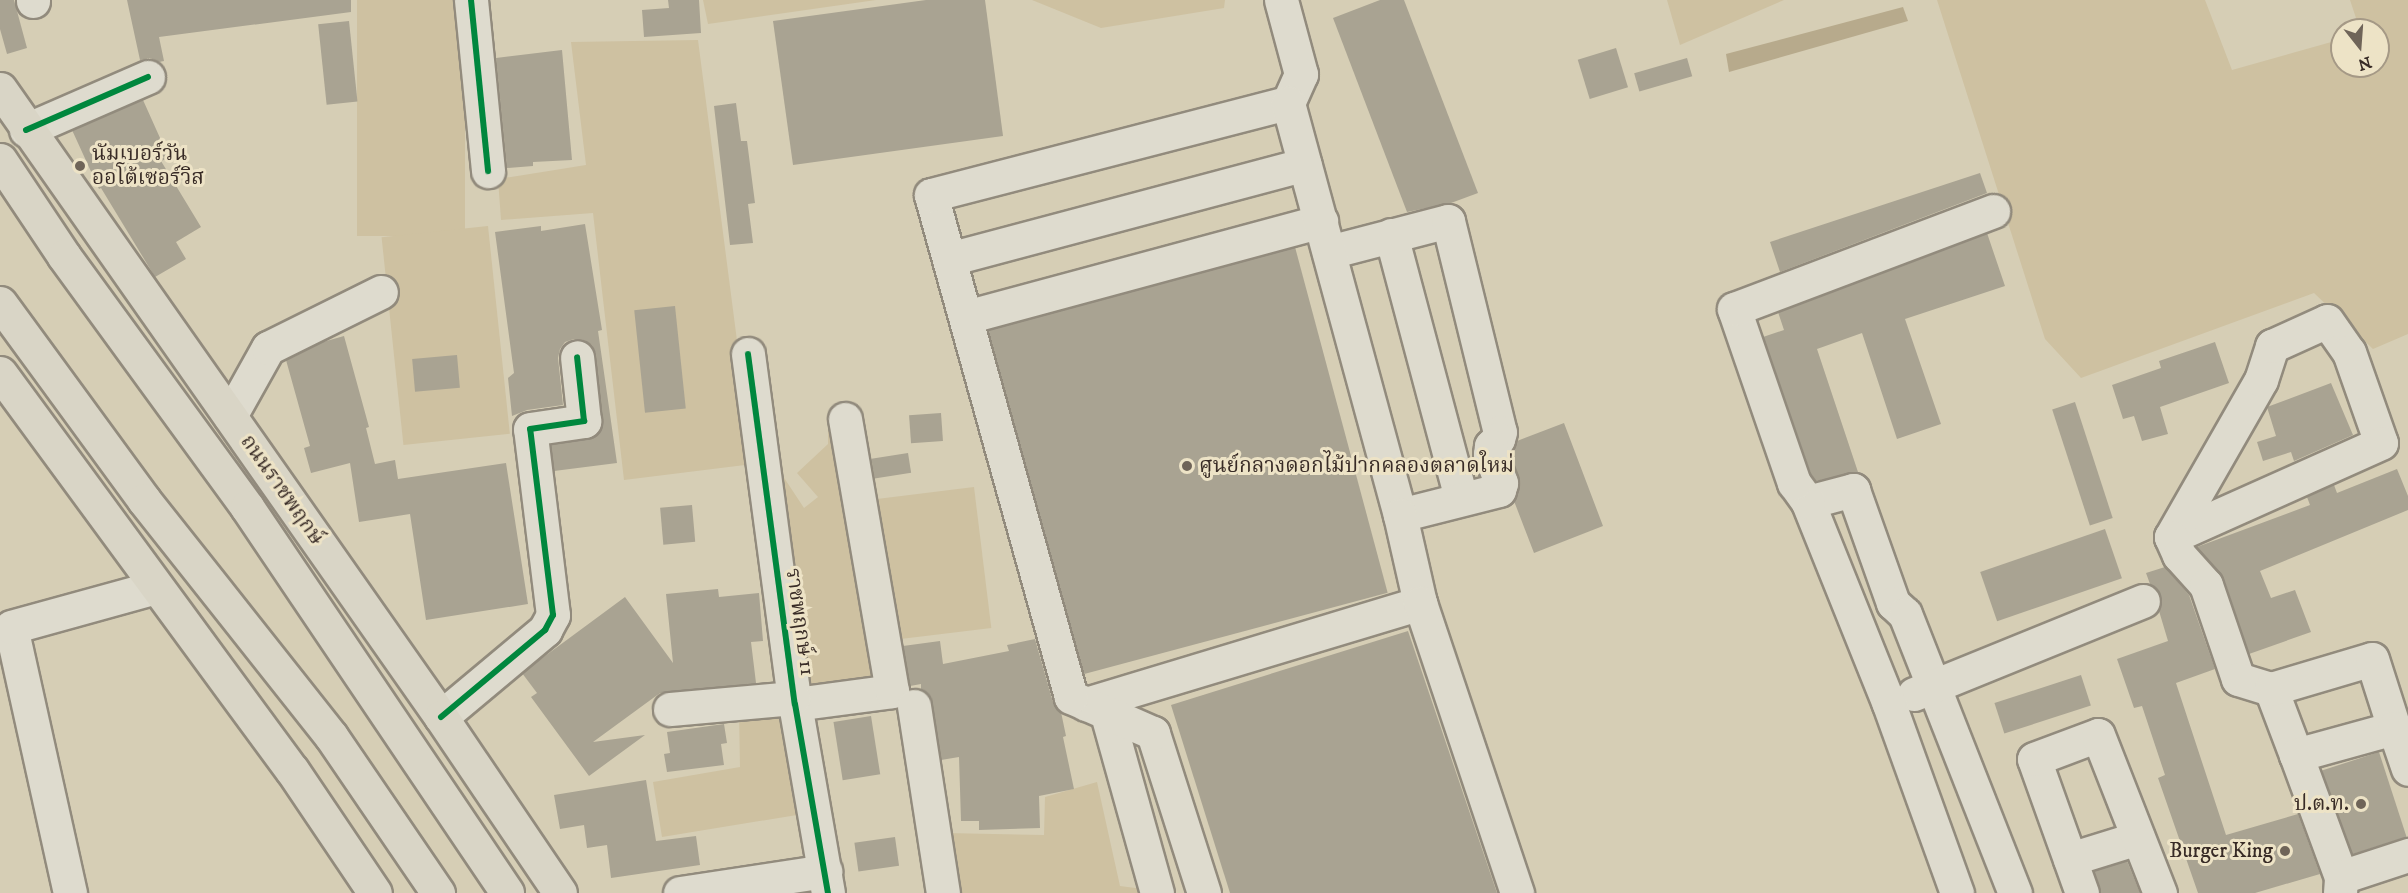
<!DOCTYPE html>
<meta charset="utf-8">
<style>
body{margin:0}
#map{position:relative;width:2408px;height:893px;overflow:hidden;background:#d6ceb5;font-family:"IM FELL DW Pica","Noto Serif Thai",serif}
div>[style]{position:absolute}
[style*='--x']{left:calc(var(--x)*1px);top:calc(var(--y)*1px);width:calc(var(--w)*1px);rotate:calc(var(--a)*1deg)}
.green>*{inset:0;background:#cec1a1;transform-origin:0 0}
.water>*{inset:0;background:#b7aa8c}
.building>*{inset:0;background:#a9a392;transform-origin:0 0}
.roads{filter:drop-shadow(2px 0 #928b7d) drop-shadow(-2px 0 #928b7d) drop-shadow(0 2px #928b7d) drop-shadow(0 -2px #928b7d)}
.minor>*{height:33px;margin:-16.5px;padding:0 16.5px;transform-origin:16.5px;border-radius:16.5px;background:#dedbce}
.major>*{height:33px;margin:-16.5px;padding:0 16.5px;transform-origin:16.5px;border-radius:16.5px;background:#d9d5c6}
.cycleway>*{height:6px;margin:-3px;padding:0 3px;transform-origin:3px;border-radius:3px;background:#00873e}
.dots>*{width:16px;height:16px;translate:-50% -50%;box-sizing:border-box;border:3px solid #ede3c6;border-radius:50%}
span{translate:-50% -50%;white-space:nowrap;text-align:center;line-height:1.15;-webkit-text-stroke:6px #ede3c6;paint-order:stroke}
.poi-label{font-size:21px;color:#382b26}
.left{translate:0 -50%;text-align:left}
.right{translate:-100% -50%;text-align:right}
.street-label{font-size:21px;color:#382b26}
.north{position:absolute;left:2330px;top:18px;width:60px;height:60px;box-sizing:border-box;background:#ede3c6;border:2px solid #a59986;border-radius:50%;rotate:163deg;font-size:16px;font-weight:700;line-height:24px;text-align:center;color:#382b26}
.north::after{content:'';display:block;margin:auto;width:21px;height:27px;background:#6f6458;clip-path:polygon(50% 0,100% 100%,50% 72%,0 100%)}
</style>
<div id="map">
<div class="green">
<div style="left:357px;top:0;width:108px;height:236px"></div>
<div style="clip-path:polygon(703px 0,876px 0,708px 24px)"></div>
<div style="clip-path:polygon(1032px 0,1225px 0,1224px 8px,1101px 28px)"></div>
<div style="clip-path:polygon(1667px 0,1784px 0,1680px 45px)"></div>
<div style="clip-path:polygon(1937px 0,2205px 0,2232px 70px,2342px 39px,2342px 66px,2378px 66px,2378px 30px,2360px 30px,2350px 0,2408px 0,2408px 334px,2373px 349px,2314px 293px,2081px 378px,2045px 339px)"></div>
<div style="clip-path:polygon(698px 40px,753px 464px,624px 480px,593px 213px,501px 220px,498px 179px,586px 165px,571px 42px)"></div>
<div style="left:488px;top:226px;width:209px;height:107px;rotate:84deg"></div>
<div style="clip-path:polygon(828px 414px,845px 419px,882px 682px,803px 696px,771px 458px,804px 508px,818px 497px,797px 473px,828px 444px)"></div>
<div style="left:974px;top:487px;width:142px;height:108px;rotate:83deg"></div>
<div style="clip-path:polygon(785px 710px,803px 814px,662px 837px,653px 782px,740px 767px,739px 711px)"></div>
<div style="clip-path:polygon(1097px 782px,1120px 886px,1143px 889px,1143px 893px,956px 893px,945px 833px,1044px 835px,1045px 797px)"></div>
</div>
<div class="water">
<div style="clip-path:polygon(1903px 7px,1908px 21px,1729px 72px,1726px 54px)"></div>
</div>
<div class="building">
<div style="clip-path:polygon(0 0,14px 0,27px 48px,7px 54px,0 29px)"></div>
<div style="clip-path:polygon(127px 0,351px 0,351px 12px,159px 37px,164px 61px,159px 62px,150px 58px,140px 60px)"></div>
<div style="clip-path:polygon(668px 0,699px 0,701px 33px,644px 37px,642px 10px,669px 8px)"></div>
<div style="clip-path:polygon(926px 0,985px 0,1003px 136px,793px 165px,773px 21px)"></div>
<div style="clip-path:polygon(1380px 0,1404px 0,1478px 193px,1451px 203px,1407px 212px,1333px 18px)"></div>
<div style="left:349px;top:21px;width:81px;height:31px;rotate:84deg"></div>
<div style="left:1616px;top:48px;width:41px;height:40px;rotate:73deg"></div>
<div style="clip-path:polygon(562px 50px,572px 160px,533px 162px,533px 166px,507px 168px,496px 58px)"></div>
<div style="left:1687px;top:58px;width:19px;height:55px;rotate:74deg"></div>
<div style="clip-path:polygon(143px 100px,169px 158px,161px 161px,201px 227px,176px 242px,186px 259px,155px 277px,101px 188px,99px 189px,72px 130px)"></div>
<div style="clip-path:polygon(736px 103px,741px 141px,747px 141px,755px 203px,748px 204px,753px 243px,730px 245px,714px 106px)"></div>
<div style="clip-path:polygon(1980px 173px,1987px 193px,1780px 272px,1770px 242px)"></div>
<div style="clip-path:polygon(585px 224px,602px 330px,598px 331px,617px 463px,554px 471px,551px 445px,587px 439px,596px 435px,601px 428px,596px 354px,592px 345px,584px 340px,574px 339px,565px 342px,560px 349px,558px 358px,563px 405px,527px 410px,512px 416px,508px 378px,514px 373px,495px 232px,541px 226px,541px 231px)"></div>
<div style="clip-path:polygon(1987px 233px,2005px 286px,1905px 319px,1941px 424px,1897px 439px,1862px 333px,1817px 349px,1858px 472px,1816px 481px,1811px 474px,1763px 337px,1784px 330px,1778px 312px)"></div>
<div style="left:1295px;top:247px;width:358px;height:318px;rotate:75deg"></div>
<div style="left:675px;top:306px;width:103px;height:41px;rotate:84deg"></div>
<div style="clip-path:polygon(344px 336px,369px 427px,366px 428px,375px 464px,395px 460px,398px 479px,506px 463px,528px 604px,426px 620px,410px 514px,359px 522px,350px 463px,311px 473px,304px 448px,310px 446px,286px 360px,323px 342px)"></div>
<div style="clip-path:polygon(2215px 342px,2229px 383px,2160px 407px,2168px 434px,2142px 441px,2134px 416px,2123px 419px,2112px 385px,2161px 368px,2159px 361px)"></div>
<div style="left:457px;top:355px;width:33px;height:45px;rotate:85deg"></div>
<div style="clip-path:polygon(2331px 383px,2353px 435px,2294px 461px,2291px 452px,2263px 461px,2257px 442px,2276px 436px,2267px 407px)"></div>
<div style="left:2075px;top:402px;width:122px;height:24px;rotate:72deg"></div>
<div style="left:941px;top:413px;width:28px;height:32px;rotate:86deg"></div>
<div style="clip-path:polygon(1564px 423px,1603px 526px,1534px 553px,1514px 501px,1519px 488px,1519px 477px,1510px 454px,1517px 441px)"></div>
<div style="left:908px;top:453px;width:20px;height:37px;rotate:81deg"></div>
<div style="clip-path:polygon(2397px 469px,2408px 496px,2408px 510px,2260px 571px,2271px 598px,2295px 590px,2311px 632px,2249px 654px,2224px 579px,2197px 547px,2310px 505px,2307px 497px,2334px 485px,2337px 493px)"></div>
<div style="left:692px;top:505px;width:37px;height:32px;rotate:85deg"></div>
<div style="left:2105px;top:529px;width:52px;height:132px;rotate:71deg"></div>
<div style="clip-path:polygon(2165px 567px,2189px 595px,2215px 669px,2176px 683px,2226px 835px,2298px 814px,2320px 874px,2255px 893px,2198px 893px,2158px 778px,2165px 775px,2142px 706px,2134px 708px,2117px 659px,2168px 641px,2159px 611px,2161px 595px,2150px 584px,2146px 573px)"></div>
<div style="clip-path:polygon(718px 589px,719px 597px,759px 593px,763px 641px,751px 642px,756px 683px,660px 693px,593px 742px,645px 735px,589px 776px,531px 697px,537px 693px,522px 673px,625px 597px,673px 663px,666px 594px)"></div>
<div style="clip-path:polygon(1408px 631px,1497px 893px,1230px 893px,1171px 705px)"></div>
<div style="clip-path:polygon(1035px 639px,1053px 702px,1061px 712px,1066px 736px,1063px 737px,1074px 789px,1039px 796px,1040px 828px,979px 830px,979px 821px,961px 821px,959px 757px,941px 760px,932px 703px,929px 695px,921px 689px,921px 684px,910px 686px,903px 646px,940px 641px,943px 664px,1009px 651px,1007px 645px)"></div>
<div style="left:2081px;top:675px;width:32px;height:91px;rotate:72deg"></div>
<div style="left:871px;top:716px;width:59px;height:38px;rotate:81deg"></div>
<div style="clip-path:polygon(724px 724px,727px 743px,721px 744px,724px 765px,667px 772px,664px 754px,670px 753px,667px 732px)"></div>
<div style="left:2379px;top:752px;width:89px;height:60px;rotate:72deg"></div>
<div style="clip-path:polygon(646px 780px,656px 841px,696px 836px,700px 865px,611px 878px,607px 845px,587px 848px,584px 825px,560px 829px,554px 795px)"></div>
<div style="left:895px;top:837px;width:29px;height:41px;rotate:82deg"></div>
<div style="clip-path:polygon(2127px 861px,2140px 893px,2100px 893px,2094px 871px)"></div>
</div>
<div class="roads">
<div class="minor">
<div style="--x:33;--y:0;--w:1;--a:90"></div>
<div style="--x:471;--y:0;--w:172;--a:84.3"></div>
<div style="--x:1281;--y:0;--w:77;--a:74.9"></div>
<div style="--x:1301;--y:74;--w:32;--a:114"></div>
<div style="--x:26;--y:130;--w:133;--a:-23.5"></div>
<div style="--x:1391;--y:235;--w:272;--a:75.1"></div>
<div style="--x:1329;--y:252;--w:123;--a:-14.6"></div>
<div style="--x:1448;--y:221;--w:217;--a:76.2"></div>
<div style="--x:1500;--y:432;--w:7;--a:106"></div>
<div style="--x:1498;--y:439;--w:10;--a:135"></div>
<div style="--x:1491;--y:446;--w:8;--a:97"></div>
<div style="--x:1490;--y:454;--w:31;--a:69"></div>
<div style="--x:1501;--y:483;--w:7;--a:106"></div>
<div style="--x:1499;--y:490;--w:102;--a:165.8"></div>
<div style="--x:949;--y:259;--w:368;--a:-14.9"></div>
<div style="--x:966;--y:317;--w:368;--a:-15.1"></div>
<div style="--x:2327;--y:321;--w:38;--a:55"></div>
<div style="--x:2349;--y:352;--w:96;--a:70.6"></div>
<div style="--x:2381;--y:443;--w:230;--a:155.9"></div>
<div style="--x:2171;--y:537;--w:181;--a:-60.2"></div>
<div style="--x:2261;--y:380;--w:36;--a:-72"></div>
<div style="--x:2272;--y:346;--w:60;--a:-24.4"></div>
<div style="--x:748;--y:354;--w:353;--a:82.4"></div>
<div style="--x:795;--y:704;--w:192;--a:80.1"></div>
<div style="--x:230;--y:416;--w:78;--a:-60.8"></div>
<div style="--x:268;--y:348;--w:126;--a:-26.4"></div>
<div style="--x:1808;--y:502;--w:47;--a:-14.9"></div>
<div style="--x:1853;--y:490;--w:120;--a:70.5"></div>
<div style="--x:1893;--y:603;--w:16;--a:43"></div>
<div style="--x:1905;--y:614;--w:300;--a:68.5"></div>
<div style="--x:2171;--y:537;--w:20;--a:66"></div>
<div style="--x:2179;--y:555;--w:40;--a:48"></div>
<div style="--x:2206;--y:585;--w:99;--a:71.2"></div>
<div style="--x:2238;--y:679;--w:34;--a:17"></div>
<div style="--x:1914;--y:694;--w:247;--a:-22.1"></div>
<div style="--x:795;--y:704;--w:98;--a:-7.6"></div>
<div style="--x:892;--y:691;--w:276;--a:-99.8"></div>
<div style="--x:1086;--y:704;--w:349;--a:-16.8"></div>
<div style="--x:914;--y:706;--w:189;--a:81.2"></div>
<div style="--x:670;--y:709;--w:124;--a:-5.1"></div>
<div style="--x:1107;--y:714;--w:186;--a:74.4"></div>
<div style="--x:441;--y:717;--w:136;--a:-39.9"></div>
<div style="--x:545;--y:630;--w:17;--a:-62"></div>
<div style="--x:553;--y:615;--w:187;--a:-97"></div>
<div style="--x:530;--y:429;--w:55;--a:-8.4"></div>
<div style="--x:584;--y:421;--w:64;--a:-96.2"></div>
<div style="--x:2296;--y:755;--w:71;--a:-110.7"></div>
<div style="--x:2271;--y:689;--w:105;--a:-16.5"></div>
<div style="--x:2372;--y:659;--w:72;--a:72.3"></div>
<div style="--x:2070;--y:859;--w:71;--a:-17.2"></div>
<div style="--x:2341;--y:877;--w:130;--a:-110.2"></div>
<div style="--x:2296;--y:755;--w:102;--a:-15.4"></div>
<div style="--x:2394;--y:728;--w:43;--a:71.1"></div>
<div style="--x:70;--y:893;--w:272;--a:-102.5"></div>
<div style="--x:11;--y:627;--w:150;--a:-15.4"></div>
<div style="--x:680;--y:893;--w:147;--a:-8.6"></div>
<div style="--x:1204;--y:893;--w:168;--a:-107.7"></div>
<div style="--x:1153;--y:733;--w:90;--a:-156.3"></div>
<div style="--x:1071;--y:697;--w:521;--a:-105.58"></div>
<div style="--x:931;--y:195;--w:369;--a:-14.5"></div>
<div style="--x:1288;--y:103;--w:427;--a:74.8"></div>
<div style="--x:1400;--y:515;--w:90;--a:77.2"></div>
<div style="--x:1420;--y:603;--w:306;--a:71.5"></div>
<div style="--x:1957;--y:893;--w:201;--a:-109.8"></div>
<div style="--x:1889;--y:704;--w:218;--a:-111.9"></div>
<div style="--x:1808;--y:502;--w:24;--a:-126"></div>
<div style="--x:1794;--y:483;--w:184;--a:-109"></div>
<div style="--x:1734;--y:309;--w:277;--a:-20.7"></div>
<div style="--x:2082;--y:893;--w:142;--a:-109.7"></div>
<div style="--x:2034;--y:759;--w:68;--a:-20.6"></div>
<div style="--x:2098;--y:735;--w:170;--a:68.6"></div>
<div style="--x:2340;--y:893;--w:16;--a:-86"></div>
<div style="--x:2341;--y:877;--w:71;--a:-18.2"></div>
</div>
<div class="major">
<div style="--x:0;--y:89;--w:767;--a:54.92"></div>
<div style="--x:441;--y:717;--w:212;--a:55.9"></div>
<div style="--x:0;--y:160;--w:115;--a:56.3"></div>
<div style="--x:64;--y:256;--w:311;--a:53.9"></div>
<div style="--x:247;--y:507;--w:465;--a:56"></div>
<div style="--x:0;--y:303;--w:244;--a:53.8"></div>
<div style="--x:144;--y:500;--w:301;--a:51.6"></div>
<div style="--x:331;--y:736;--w:190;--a:55.7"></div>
<div style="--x:0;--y:373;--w:493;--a:53.7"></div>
<div style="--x:292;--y:770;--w:148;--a:56"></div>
</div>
</div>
<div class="cycleway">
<div style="--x:471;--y:0;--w:172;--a:84.3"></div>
<div style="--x:26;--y:130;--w:133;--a:-23.5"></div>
<div style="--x:748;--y:354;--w:353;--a:82.4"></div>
<div style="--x:795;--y:704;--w:192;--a:80.1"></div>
<div style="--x:441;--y:717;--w:136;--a:-39.9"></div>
<div style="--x:545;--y:630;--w:17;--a:-62"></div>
<div style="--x:553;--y:615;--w:187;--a:-97"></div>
<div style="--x:530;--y:429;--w:55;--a:-8.4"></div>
<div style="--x:584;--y:421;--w:64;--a:-96.2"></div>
</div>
<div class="dots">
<div style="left:80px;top:166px;background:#6f6458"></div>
<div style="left:1187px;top:466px;background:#6f6458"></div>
<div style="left:2361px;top:804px;background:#6f6458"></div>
<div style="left:2285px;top:851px;background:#6f6458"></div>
</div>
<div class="poi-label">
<span class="left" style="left:92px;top:166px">นัมเบอร์วัน<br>ออโต้เซอร์วิส</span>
<span class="left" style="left:1199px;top:466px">ศูนย์กลางดอกไม้ปากคลองตลาดใหม่</span>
<span class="right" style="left:2349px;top:804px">ป.ต.ท.</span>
<span class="right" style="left:2273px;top:851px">Burger King</span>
</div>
<div class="street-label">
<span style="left:282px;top:490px;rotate:55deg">ถนนราชพฤกษ์</span>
<span style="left:800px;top:622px;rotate:82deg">ราชพฤกษ์ 11</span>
</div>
<div class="north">N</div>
</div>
